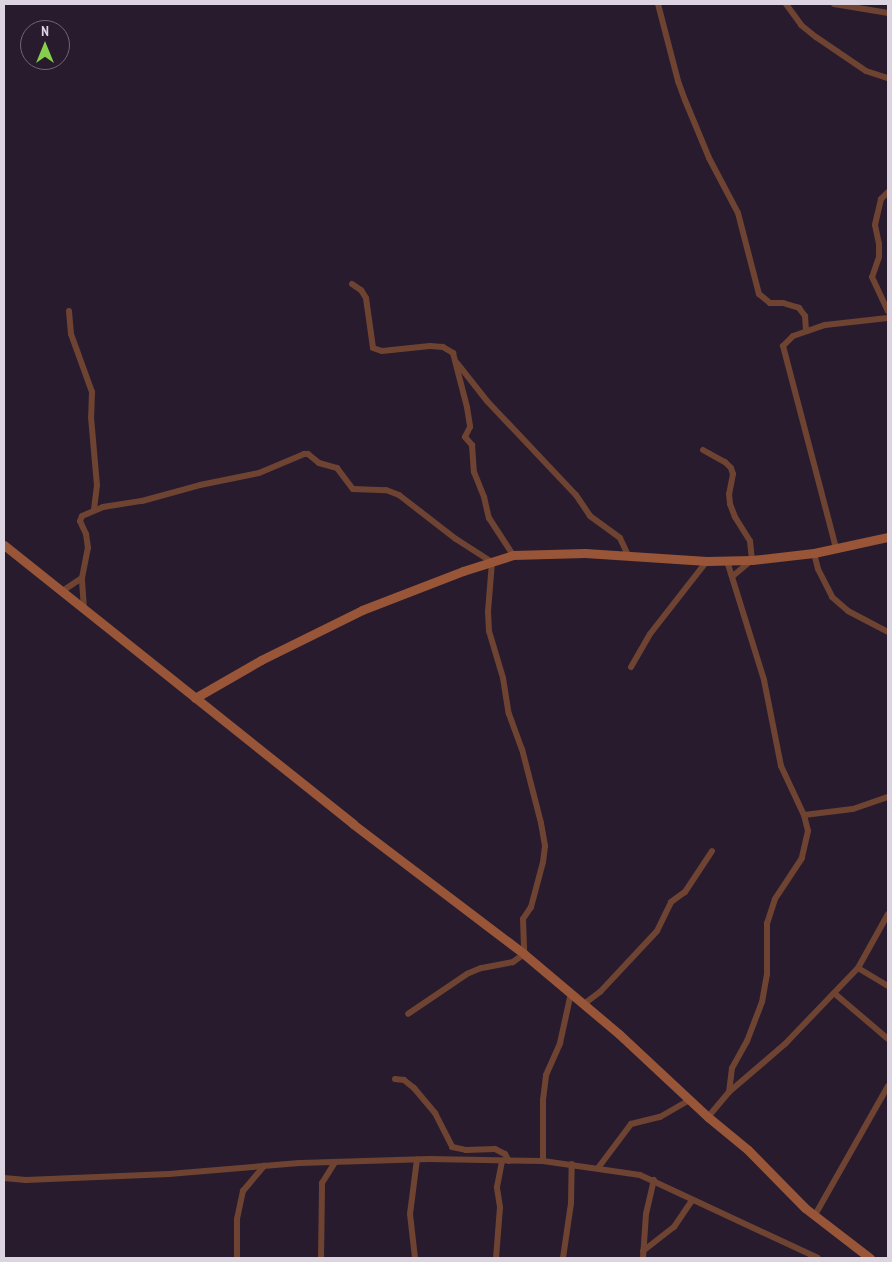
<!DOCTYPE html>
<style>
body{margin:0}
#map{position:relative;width:892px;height:1262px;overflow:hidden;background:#281b2e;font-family:"PT Sans Narrow",sans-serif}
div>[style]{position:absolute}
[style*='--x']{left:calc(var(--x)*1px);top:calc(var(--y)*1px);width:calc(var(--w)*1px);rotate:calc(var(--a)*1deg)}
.street>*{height:6px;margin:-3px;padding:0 3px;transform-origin:3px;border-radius:3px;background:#6e4331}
.secondary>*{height:9px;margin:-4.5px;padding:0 4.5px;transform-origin:4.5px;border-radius:4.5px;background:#985538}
span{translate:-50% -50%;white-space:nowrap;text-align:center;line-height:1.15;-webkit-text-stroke:4.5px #281b2e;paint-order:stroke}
.frame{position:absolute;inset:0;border:5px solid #ddd4e1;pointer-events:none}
.north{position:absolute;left:20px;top:20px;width:50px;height:50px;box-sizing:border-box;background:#281b2e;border:1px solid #706576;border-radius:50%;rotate:0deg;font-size:14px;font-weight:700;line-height:20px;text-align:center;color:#ddd4e1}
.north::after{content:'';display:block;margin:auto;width:18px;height:22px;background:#85cf4c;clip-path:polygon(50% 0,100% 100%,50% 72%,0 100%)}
</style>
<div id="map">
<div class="street">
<div style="--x:658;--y:4;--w:80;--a:75.4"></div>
<div style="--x:678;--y:81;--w:20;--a:70"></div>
<div style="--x:685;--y:100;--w:63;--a:67.5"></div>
<div style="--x:709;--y:158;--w:62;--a:62.2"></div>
<div style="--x:738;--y:213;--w:84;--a:75.5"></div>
<div style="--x:759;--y:294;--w:14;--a:39"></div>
<div style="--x:770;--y:303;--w:13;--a:0"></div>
<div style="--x:783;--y:303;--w:17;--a:17"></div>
<div style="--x:799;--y:308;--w:10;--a:53"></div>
<div style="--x:805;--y:316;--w:14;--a:86"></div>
<div style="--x:786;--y:4;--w:26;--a:54"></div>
<div style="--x:801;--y:25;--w:19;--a:39"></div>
<div style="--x:816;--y:37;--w:60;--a:34.2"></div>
<div style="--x:866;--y:71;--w:23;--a:18"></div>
<div style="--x:834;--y:4;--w:55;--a:9.5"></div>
<div style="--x:888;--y:192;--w:10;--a:135"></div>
<div style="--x:881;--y:199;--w:17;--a:103"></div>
<div style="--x:877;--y:216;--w:9;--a:103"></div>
<div style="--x:875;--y:225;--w:19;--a:78"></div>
<div style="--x:879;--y:244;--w:13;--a:90"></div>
<div style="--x:879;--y:257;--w:21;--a:109"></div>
<div style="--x:872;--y:277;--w:38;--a:65"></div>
<div style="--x:352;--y:284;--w:11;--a:34"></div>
<div style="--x:361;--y:290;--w:9;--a:58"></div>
<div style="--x:366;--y:298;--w:50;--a:82"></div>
<div style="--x:373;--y:348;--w:9;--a:18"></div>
<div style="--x:382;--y:351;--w:48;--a:-5.9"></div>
<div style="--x:430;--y:346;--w:13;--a:4"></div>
<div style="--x:443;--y:347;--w:12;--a:31"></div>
<div style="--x:453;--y:353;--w:56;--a:75.5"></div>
<div style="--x:467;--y:407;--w:20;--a:81"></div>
<div style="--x:470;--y:427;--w:11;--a:117"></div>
<div style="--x:465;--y:437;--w:11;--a:49"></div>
<div style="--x:472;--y:445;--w:27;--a:86"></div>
<div style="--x:474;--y:472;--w:27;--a:68"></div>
<div style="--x:484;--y:497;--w:22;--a:77"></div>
<div style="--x:489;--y:518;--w:44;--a:57"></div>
<div style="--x:69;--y:311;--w:23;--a:85"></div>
<div style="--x:71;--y:334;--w:62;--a:70.1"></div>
<div style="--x:92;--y:392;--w:25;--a:92"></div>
<div style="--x:91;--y:417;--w:68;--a:85"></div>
<div style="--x:97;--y:485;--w:25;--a:97"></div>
<div style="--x:457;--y:363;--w:48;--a:51.7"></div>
<div style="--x:487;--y:401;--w:129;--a:46.6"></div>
<div style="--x:576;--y:495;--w:25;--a:56"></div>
<div style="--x:590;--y:516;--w:37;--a:36"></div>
<div style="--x:620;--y:538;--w:19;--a:65"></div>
<div style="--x:703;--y:450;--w:25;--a:29"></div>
<div style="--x:725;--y:462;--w:8;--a:45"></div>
<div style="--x:731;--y:468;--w:6;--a:72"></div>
<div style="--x:733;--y:474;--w:20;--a:101"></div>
<div style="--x:729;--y:494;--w:10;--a:84"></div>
<div style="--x:730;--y:504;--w:14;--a:69"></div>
<div style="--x:735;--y:517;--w:28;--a:58"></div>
<div style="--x:750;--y:541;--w:19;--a:84"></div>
<div style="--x:752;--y:560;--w:25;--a:140"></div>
<div style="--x:836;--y:548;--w:209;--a:-104.7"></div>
<div style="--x:783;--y:346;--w:14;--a:-45"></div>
<div style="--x:793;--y:336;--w:34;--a:-19"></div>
<div style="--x:825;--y:325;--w:63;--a:-6.3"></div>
<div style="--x:814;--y:553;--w:16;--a:76"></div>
<div style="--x:818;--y:569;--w:31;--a:63"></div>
<div style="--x:832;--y:597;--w:21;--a:41"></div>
<div style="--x:848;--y:611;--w:45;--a:27.7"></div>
<div style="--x:727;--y:561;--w:125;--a:72.7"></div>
<div style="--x:764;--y:680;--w:88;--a:78.8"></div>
<div style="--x:781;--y:766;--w:54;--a:64.9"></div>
<div style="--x:804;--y:815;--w:16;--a:76"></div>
<div style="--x:808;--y:831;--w:28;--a:103"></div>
<div style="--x:802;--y:858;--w:49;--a:123.4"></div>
<div style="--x:775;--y:899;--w:25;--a:108"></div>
<div style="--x:767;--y:923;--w:51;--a:90"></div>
<div style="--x:767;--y:974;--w:28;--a:100"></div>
<div style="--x:762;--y:1002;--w:42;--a:111"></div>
<div style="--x:747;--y:1041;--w:31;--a:119"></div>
<div style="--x:732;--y:1068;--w:24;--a:97"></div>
<div style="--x:61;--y:592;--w:25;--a:-34"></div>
<div style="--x:84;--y:609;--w:31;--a:-94"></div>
<div style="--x:82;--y:578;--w:31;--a:-79"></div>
<div style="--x:88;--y:548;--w:14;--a:-98"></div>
<div style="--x:86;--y:534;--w:14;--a:-115"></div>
<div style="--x:80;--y:521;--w:5;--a:-68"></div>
<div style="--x:82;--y:516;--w:23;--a:-23"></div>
<div style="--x:103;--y:507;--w:39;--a:-9"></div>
<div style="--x:142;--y:501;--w:60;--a:-15.4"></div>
<div style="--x:200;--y:485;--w:60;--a:-11.5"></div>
<div style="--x:259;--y:473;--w:49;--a:-22.9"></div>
<div style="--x:304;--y:454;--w:4;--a:0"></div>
<div style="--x:308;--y:454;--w:14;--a:39"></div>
<div style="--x:319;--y:463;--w:19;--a:16"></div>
<div style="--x:337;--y:468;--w:26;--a:53"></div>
<div style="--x:353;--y:489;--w:33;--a:2"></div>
<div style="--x:386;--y:490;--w:14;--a:21"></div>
<div style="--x:399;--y:495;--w:72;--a:37.7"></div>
<div style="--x:456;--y:539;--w:43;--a:32.6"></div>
<div style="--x:492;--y:562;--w:50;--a:94.6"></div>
<div style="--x:488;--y:612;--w:19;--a:87"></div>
<div style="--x:489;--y:631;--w:49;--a:73.4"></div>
<div style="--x:503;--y:678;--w:36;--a:81"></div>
<div style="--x:509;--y:714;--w:37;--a:70"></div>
<div style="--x:522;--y:749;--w:76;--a:75.6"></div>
<div style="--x:541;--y:823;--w:23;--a:80"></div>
<div style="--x:545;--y:846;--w:16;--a:97"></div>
<div style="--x:543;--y:862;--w:47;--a:104.9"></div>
<div style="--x:531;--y:907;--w:14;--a:124"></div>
<div style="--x:523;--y:919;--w:35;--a:88"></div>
<div style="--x:524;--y:954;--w:14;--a:144"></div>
<div style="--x:513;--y:962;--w:33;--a:169"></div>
<div style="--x:481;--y:968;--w:15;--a:157"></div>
<div style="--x:467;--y:974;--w:71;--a:145.9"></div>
<div style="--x:631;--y:667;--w:38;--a:-60"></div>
<div style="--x:650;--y:634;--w:93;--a:-52"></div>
<div style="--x:804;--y:815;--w:49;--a:-7"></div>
<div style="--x:853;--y:809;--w:37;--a:-19"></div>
<div style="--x:858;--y:968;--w:35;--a:31"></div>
<div style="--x:834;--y:993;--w:71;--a:40.4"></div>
<div style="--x:584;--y:1004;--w:20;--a:-37"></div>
<div style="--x:600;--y:992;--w:83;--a:-46.9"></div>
<div style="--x:657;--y:931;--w:32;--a:-64"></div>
<div style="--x:671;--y:902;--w:17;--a:-36"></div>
<div style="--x:685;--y:892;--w:49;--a:-56.6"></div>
<div style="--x:395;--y:1079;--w:9;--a:6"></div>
<div style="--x:404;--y:1080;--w:13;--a:39"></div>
<div style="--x:414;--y:1088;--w:33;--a:50"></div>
<div style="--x:435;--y:1113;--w:38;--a:63"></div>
<div style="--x:452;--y:1147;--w:14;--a:12"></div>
<div style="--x:466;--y:1150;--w:29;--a:-2"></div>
<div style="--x:495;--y:1149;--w:11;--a:27"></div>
<div style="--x:505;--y:1154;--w:8;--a:60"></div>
<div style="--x:708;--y:1117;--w:33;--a:-50"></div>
<div style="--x:729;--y:1092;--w:74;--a:-40.6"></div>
<div style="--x:785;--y:1044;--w:105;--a:-46.2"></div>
<div style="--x:858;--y:968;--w:62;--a:-60.9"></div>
<div style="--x:543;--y:1161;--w:61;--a:-90"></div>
<div style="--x:543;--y:1100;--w:25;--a:-83"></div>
<div style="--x:546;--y:1075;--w:35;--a:-66"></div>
<div style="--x:560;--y:1043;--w:51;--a:-77.6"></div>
<div style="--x:598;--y:1168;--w:55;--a:-53.1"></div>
<div style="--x:631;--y:1124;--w:30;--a:-14"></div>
<div style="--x:660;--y:1117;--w:34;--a:-30"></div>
<div style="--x:4;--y:1178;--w:22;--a:5"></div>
<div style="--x:26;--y:1180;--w:143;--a:-2.4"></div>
<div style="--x:169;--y:1174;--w:131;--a:-4.8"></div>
<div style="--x:300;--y:1163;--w:129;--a:-1.8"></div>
<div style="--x:429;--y:1159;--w:114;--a:1"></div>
<div style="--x:543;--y:1161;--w:98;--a:8.2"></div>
<div style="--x:640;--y:1175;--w:196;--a:25"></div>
<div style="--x:815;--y:1215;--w:148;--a:-60.5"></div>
<div style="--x:643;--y:1251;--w:39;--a:-38"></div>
<div style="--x:674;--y:1227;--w:32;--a:-56"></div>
<div style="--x:237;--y:1258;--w:39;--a:-90"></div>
<div style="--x:237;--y:1219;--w:29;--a:-78"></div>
<div style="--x:243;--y:1191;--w:33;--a:-50"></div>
<div style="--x:321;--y:1258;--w:75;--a:-89.2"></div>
<div style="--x:322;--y:1183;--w:25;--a:-58"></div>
<div style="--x:415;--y:1258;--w:44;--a:-96.5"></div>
<div style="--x:410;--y:1214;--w:55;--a:-82.7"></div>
<div style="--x:496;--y:1258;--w:51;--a:-85.5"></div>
<div style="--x:500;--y:1207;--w:20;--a:-99"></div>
<div style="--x:497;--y:1187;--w:26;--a:-79"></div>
<div style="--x:563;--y:1258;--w:56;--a:-81.7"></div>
<div style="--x:571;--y:1203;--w:39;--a:-89"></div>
<div style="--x:643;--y:1258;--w:44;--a:-86.1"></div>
<div style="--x:646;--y:1214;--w:35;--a:-77"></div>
</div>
<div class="secondary">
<div style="--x:4;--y:545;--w:447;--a:38.6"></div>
<div style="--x:353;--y:824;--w:215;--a:37.2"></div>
<div style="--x:524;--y:954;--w:124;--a:40.1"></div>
<div style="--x:619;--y:1034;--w:122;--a:43"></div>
<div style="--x:708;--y:1117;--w:52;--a:39.5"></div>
<div style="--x:748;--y:1150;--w:81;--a:45.5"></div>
<div style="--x:805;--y:1208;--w:82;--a:37.6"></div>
<div style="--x:195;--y:698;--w:76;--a:-29.9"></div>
<div style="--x:261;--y:660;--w:113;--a:-26.3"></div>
<div style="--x:362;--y:610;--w:108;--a:-21.1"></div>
<div style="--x:463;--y:571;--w:52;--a:-17.7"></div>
<div style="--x:513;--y:555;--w:72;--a:-1.6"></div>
<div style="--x:585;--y:553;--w:122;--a:3.8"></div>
<div style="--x:707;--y:561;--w:45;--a:-1.3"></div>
<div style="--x:752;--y:560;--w:62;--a:-6.4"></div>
<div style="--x:814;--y:553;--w:76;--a:-12.2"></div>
</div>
<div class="frame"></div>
<div class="north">N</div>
</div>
